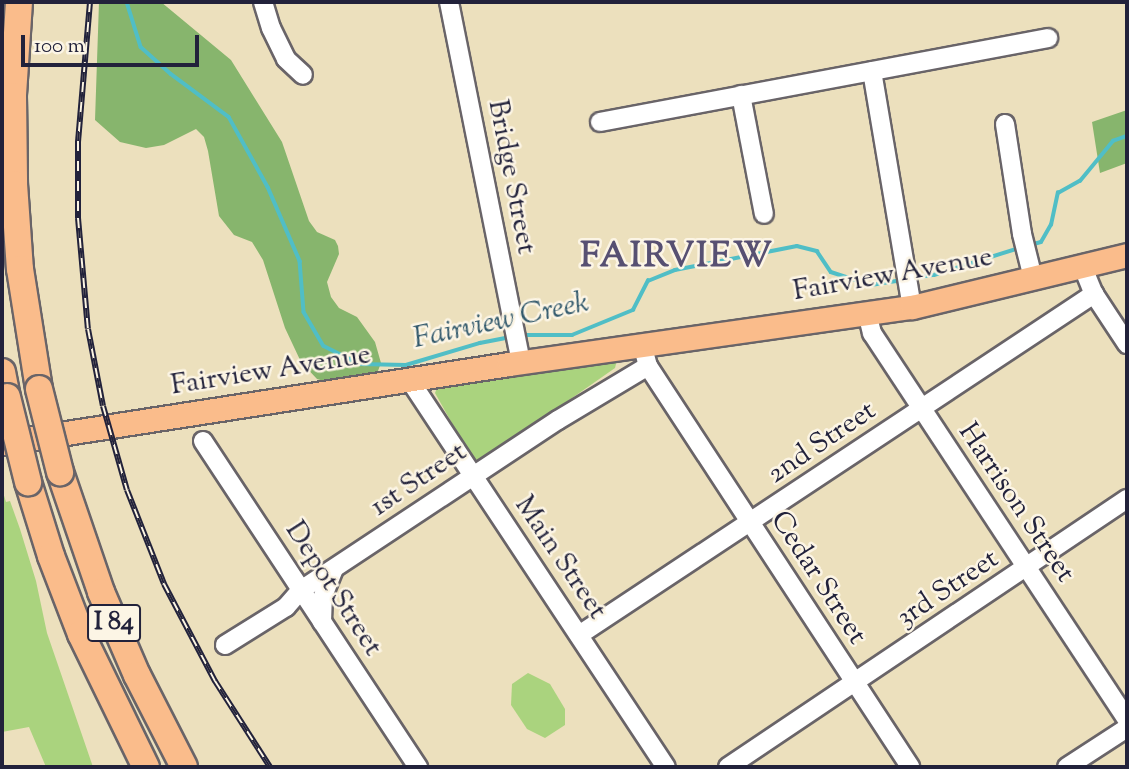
<!DOCTYPE html>
<style>
body{margin:0}
#map{position:relative;width:1129px;height:769px;overflow:hidden;background:#ece0bd;font-family:"Sorts Mill Goudy",serif}
div>[style]{position:absolute}
[style*='--x']{left:calc(var(--x)*1px);top:calc(var(--y)*1px);width:calc(var(--w)*1px);rotate:calc(var(--a)*1deg)}
.green>*{inset:0;background:#aad37e}
.forest>*{inset:0;background:#87b56d}
.stream>*{height:3.5px;margin:-1.75px;padding:0 1.75px;transform-origin:1.75px;border-radius:1.75px;background:#50bec6}
.roads{filter:drop-shadow(2px 0 #696468) drop-shadow(-2px 0 #696468) drop-shadow(0 2px #696468) drop-shadow(0 -2px #696468)}
.minor>*{height:18px;margin:-9px;padding:0 9px;transform-origin:9px;border-radius:9px;background:#fff}
.major>*{height:23px;margin:-11.5px;padding:0 11.5px;transform-origin:11.5px;border-radius:11.5px;background:#fabc8b}
.highway>*{height:26px;margin:-13px;padding:0 13px;transform-origin:13px;border-radius:13px;background:#fabc8b}
.rail>*{height:6px;margin-top:-3px;transform-origin:0;background:repeating-linear-gradient(90deg,#fcf5e5 0 10px,#22223b 0 20px);box-sizing:border-box;border-block:2px solid #22223b}
.bridges{filter:drop-shadow(2px 0 #696468) drop-shadow(-2px 0 #696468) drop-shadow(0 2px #696468) drop-shadow(0 -2px #696468)}
.highway-bridge>*{height:26px;margin:-13px;padding:0 13px;transform-origin:13px;border-radius:13px;background:#fabc8b}
span{translate:-50% -50%;white-space:nowrap;text-align:center;line-height:1.15;-webkit-text-stroke:5px #fcf5e5;paint-order:stroke}
.shield-label span{padding:2px 5px;background:#fcf5e5;border:2px solid;border-radius:5px;-webkit-text-stroke-width:0}
.shield-label{font-size:26px;color:#22223b;font-weight:700}
.street-label{font-size:28px;color:#22223b}
.water-label{font-size:30px;color:#32596c;font-style:italic}
.district-label{font-size:35px;color:#575072;font-weight:700;letter-spacing:2px}
.frame{position:absolute;inset:0;border:4px solid #22223b;pointer-events:none}
.scale{position:absolute;left:21px;top:35px;width:178px;height:32px;box-sizing:border-box;border:4px solid #22223b;border-top:0;padding-left:9px;font-size:21px;line-height:24px;white-space:nowrap;color:#22223b;-webkit-text-stroke:5px #fcf5e5;paint-order:stroke}
</style>
<div id="map">
<div class="green">
<div style="clip-path:polygon(617px 360px,615px 368px,482px 461px,472px 459px,435px 393px,437px 388px)"></div>
<div style="clip-path:polygon(2px 489px,6px 502px,10px 501px,20px 529px,36px 581px,47px 633px,93px 767px,46px 767px,29px 727px,2px 732px)"></div>
<div style="clip-path:polygon(528px 673px,550px 684px,565px 709px,565px 725px,545px 738px,527px 729px,511px 705px,512px 684px)"></div>
</div>
<div class="forest">
<div style="clip-path:polygon(99px 2px,161px 2px,231px 60px,282px 142px,309px 221px,317px 232px,335px 240px,338px 246px,339px 254px,327px 282px,331px 297px,339px 308px,357px 317px,375px 342px,381px 363px,376px 376px,331px 383px,317px 379px,301px 362px,285px 328px,263px 260px,252px 242px,234px 235px,219px 216px,208px 151px,204px 137px,196px 129px,164px 145px,146px 148px,120px 142px,95px 120px)"></div>
<div style="clip-path:polygon(1127px 110px,1127px 163px,1100px 173px,1092px 122px)"></div>
</div>
<div class="stream">
<div style="--x:127;--y:2;--w:47;--a:72.7"></div>
<div style="--x:141;--y:47;--w:40;--a:42"></div>
<div style="--x:171;--y:74;--w:72;--a:36.6"></div>
<div style="--x:229;--y:117;--w:80;--a:60.9"></div>
<div style="--x:268;--y:187;--w:81;--a:66.6"></div>
<div style="--x:300;--y:261;--w:51;--a:85.5"></div>
<div style="--x:304;--y:312;--w:39;--a:60"></div>
<div style="--x:324;--y:346;--w:39;--a:27"></div>
<div style="--x:359;--y:364;--w:47;--a:1.2"></div>
<div style="--x:406;--y:365;--w:77;--a:-16.6"></div>
<div style="--x:480;--y:343;--w:33;--a:-11"></div>
<div style="--x:1030;--y:245;--w:11;--a:-15"></div>
<div style="--x:1041;--y:242;--w:20;--a:-60"></div>
<div style="--x:1051;--y:225;--w:33;--a:-78"></div>
<div style="--x:1058;--y:193;--w:25;--a:-29"></div>
<div style="--x:1080;--y:181;--w:52;--a:-50.5"></div>
<div style="--x:1113;--y:141;--w:15;--a:-20"></div>
<div style="--x:912;--y:278;--w:22;--a:-8"></div>
<div style="--x:934;--y:275;--w:89;--a:-17.6"></div>
<div style="--x:523;--y:335;--w:49;--a:0"></div>
<div style="--x:572;--y:335;--w:66;--a:-22.3"></div>
<div style="--x:633;--y:310;--w:33;--a:-63"></div>
<div style="--x:648;--y:281;--w:29;--a:-22"></div>
<div style="--x:675;--y:270;--w:124;--a:-11.1"></div>
<div style="--x:797;--y:246;--w:21;--a:14"></div>
<div style="--x:817;--y:251;--w:25;--a:56"></div>
<div style="--x:831;--y:272;--w:42;--a:18"></div>
<div style="--x:871;--y:285;--w:30;--a:-9"></div>
</div>
<div class="roads">
<div class="minor">
<div style="--x:263;--y:2;--w:27;--a:73"></div>
<div style="--x:271;--y:28;--w:34;--a:64"></div>
<div style="--x:286;--y:59;--w:23;--a:43"></div>
<div style="--x:449;--y:2;--w:367;--a:78.7"></div>
<div style="--x:872;--y:71;--w:239;--a:80.4"></div>
<div style="--x:741;--y:95;--w:121;--a:79.1"></div>
<div style="--x:600;--y:122;--w:456;--a:-10.6"></div>
<div style="--x:1005;--y:124;--w:111;--a:81.2"></div>
<div style="--x:1022;--y:234;--w:45;--a:76"></div>
<div style="--x:1082;--y:265;--w:31;--a:68"></div>
<div style="--x:1094;--y:294;--w:60;--a:56.6"></div>
<div style="--x:867;--y:313;--w:21;--a:76"></div>
<div style="--x:872;--y:333;--w:463;--a:56.6"></div>
<div style="--x:645;--y:355;--w:11;--a:75"></div>
<div style="--x:648;--y:366;--w:479;--a:56.8"></div>
<div style="--x:409;--y:379;--w:465;--a:56.5"></div>
<div style="--x:203;--y:441;--w:391;--a:56.6"></div>
<div style="--x:322;--y:622;--w:26;--a:-88"></div>
<div style="--x:323;--y:596;--w:29;--a:-68"></div>
<div style="--x:579;--y:635;--w:618;--a:-33.51"></div>
<div style="--x:225;--y:645;--w:72;--a:-31.9"></div>
<div style="--x:286;--y:607;--w:23;--a:-49"></div>
<div style="--x:301;--y:590;--w:308;--a:-33.5"></div>
<div style="--x:558;--y:420;--w:105;--a:-31"></div>
<div style="--x:728;--y:767;--w:481;--a:-33.9"></div>
<div style="--x:1067;--y:767;--w:72;--a:-33"></div>
</div>
<div class="major">
<div style="--x:2;--y:443;--w:513;--a:-8.86"></div>
<div style="--x:509;--y:364;--w:407;--a:-8.1"></div>
<div style="--x:912;--y:307;--w:221;--a:-13.6"></div>
</div>
<div class="highway">
<div style="--x:19;--y:2;--w:94;--a:93.7"></div>
<div style="--x:13;--y:96;--w:88;--a:89.3"></div>
<div style="--x:14;--y:184;--w:85;--a:86"></div>
<div style="--x:20;--y:269;--w:121;--a:81"></div>
<div style="--x:2;--y:372;--w:25;--a:79"></div>
<div style="--x:60;--y:472;--w:127;--a:71.1"></div>
<div style="--x:101;--y:592;--w:90;--a:66.6"></div>
<div style="--x:137;--y:675;--w:103;--a:62.9"></div>
<div style="--x:28;--y:482;--w:77;--a:72.7"></div>
<div style="--x:51;--y:556;--w:84;--a:69"></div>
<div style="--x:81;--y:634;--w:148;--a:64"></div>
</div>
</div>
<div class="rail">
<div style="--x:90;--y:2;--w:140;--a:94.9"></div>
<div style="--x:78;--y:141;--w:77;--a:90"></div>
<div style="--x:78;--y:218;--w:111;--a:84.9"></div>
<div style="--x:88;--y:329;--w:78;--a:79"></div>
<div style="--x:103;--y:406;--w:87;--a:74.1"></div>
<div style="--x:127;--y:490;--w:101;--a:68.5"></div>
<div style="--x:164;--y:584;--w:110;--a:62.3"></div>
<div style="--x:215;--y:681;--w:102;--a:57.4"></div>
</div>
<div class="bridges">
<div class="highway-bridge">
<div style="--x:39;--y:389;--w:86;--a:75.8"></div>
<div style="--x:7;--y:397;--w:88;--a:76.1"></div>
</div>
</div>
<div class="shield-label">
<span style="left:114px;top:623px">I 84</span>
</div>
<div class="street-label">
<span style="left:511px;top:177px;rotate:79deg">Bridge Street</span>
<span style="left:893px;top:275px;rotate:-10deg">Fairview Avenue</span>
<span style="left:271px;top:371px;rotate:-9deg">Fairview Avenue</span>
<span style="left:822px;top:443px;rotate:-34deg">2nd Street</span>
<span style="left:419px;top:480px;rotate:-34deg">1st Street</span>
<span style="left:1016px;top:503px;rotate:56deg">Harrison Street</span>
<span style="left:560px;top:558px;rotate:56deg">Main Street</span>
<span style="left:818px;top:578px;rotate:57deg">Cedar Street</span>
<span style="left:333px;top:589px;rotate:57deg">Depot Street</span>
<span style="left:948px;top:589px;rotate:-34deg">3rd Street</span>
</div>
<div class="water-label">
<span style="left:501px;top:322px;rotate:-12deg">Fairview Creek</span>
</div>
<div class="district-label">
<span style="left:677px;top:258px">FAIRVIEW</span>
</div>
<div class="frame"></div>
<div class="scale">100 m</div>
</div>
